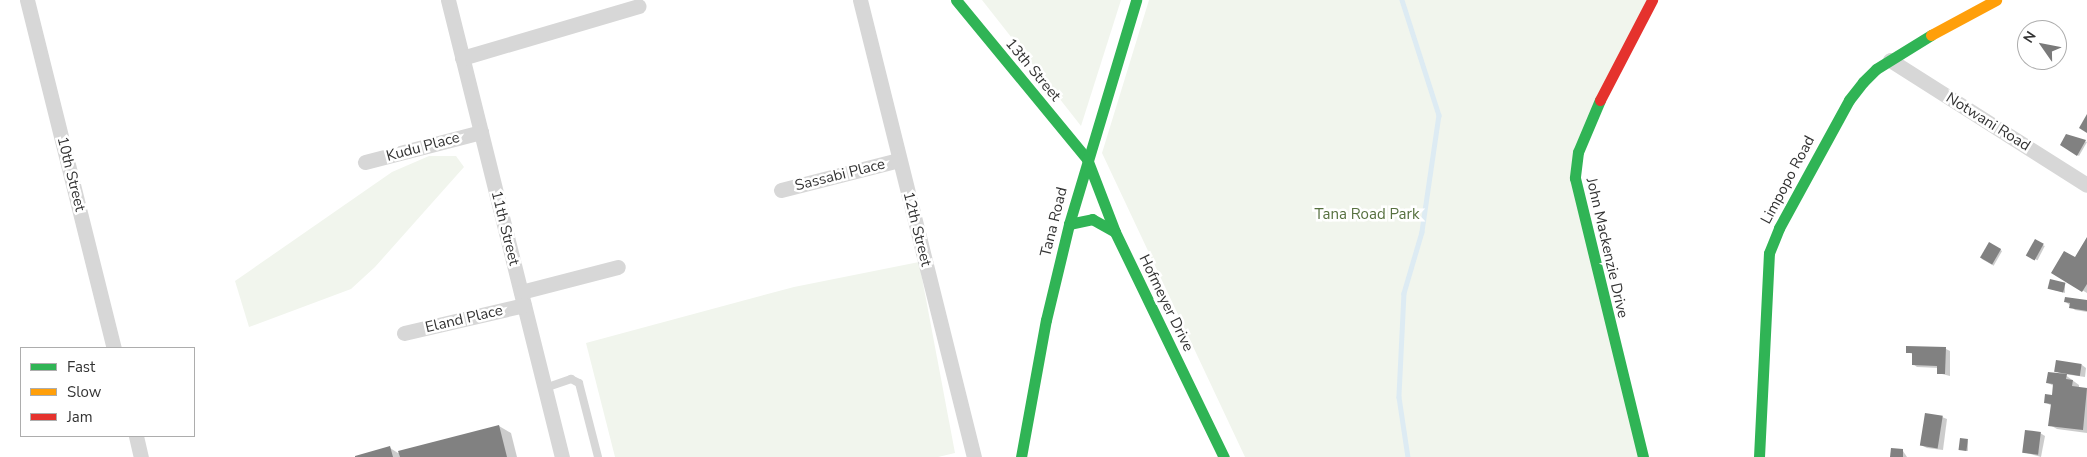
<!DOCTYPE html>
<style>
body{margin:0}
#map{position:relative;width:2087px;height:457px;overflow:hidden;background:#fff;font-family:"Nunito Sans",sans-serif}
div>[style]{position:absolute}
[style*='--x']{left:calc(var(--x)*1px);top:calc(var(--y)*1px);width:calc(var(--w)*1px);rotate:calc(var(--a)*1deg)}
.green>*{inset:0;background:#f1f5ed}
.shadow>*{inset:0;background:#0003;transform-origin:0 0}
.stream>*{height:4.5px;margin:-2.25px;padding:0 2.25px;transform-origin:2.25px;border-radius:2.25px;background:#ddebf3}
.building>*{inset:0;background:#818181;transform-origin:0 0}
.lane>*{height:8px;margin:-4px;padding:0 4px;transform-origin:4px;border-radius:4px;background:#d7d7d7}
.street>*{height:15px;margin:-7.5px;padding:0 7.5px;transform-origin:7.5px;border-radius:7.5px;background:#d7d7d7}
.fast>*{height:11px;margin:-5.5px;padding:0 5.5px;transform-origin:5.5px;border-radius:5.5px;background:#30b455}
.slow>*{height:11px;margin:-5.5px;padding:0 5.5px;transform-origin:5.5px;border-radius:5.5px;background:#ff9f0a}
.jam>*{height:11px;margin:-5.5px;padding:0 5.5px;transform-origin:5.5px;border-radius:5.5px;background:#e5322d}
span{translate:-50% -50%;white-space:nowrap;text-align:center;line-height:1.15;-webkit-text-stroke:5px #fff;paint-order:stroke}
.street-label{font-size:15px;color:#333}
.park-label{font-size:15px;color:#56703f}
.legend{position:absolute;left:20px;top:347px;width:175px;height:90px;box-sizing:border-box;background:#fff;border:1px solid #adadad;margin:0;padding:6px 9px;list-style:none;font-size:15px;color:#333}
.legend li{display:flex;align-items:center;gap:10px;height:25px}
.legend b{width:25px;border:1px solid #adadad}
.north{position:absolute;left:2017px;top:20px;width:50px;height:50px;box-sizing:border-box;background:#fff;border:1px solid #adadad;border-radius:50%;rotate:303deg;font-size:14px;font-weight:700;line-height:20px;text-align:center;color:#333}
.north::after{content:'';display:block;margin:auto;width:18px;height:22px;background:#7a7a7a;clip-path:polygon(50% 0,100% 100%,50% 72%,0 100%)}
</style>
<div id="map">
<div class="green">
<div style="clip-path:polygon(982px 0,1121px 0,1081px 126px)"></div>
<div style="clip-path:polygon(1149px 0,1658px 0,1590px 123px,1577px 180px,1649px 457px,1245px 457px,1102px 153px)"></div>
<div style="clip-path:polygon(429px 156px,456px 156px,464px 167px,375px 267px,351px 289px,249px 327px,235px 281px,392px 172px)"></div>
<div style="clip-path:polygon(919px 262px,955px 453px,938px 457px,615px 457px,586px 343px,794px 287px)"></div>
</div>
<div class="shadow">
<div style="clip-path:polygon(2067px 135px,2087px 142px,2079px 156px,2061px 145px)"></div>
<div style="clip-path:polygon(2087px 239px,2087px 293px,2053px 273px,2075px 259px)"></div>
<div style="left:2035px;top:241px;width:11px;height:16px;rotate:27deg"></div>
<div style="left:1990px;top:244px;width:14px;height:17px;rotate:30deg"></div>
<div style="clip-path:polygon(2065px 284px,2065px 293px,2051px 289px)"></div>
<div style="clip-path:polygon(2087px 301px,2087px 312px,2075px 310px,2066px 302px)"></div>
<div style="clip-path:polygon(1946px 349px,1950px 351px,1950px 376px,1938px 373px,1939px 368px,1917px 367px,1913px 364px,1913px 354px,1907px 352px)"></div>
<div style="clip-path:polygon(2082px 365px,2086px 368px,2085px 377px,2064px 374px,2079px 385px,2079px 388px,2087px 389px,2087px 433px,2057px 429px,2050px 425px,2052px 406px,2045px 402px,2053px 396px,2054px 386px,2048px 383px,2063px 375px,2056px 371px)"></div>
<div style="clip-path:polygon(1942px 417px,1947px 419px,1943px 450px,1927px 448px,1923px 446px)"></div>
<div style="clip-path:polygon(499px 426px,511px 433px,517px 457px,358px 457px,390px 448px,398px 453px)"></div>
<div style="clip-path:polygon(2040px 433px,2045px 436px,2041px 457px,2023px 452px)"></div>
<div style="clip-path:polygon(1968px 440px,1968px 451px,1962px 450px)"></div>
<div style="clip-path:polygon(1903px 451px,1907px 457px,1891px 457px)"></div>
</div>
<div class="stream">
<div style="--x:1402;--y:0;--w:121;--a:72.2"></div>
<div style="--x:1439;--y:115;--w:118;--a:98.3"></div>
<div style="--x:1422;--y:232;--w:64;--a:106.4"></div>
<div style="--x:1404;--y:293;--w:104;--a:92.8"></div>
<div style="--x:1399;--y:397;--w:61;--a:81.5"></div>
</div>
<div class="building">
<div style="clip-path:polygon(2087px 114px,2087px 133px,2079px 128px)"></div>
<div style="clip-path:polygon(2066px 134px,2086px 140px,2077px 156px,2060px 145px)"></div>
<div style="clip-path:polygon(2087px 237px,2087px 284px,2082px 292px,2051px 273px,2064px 251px,2075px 257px)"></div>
<div style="left:2035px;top:239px;width:10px;height:19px;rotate:29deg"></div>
<div style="left:1989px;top:242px;width:14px;height:18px;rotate:30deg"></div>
<div style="left:2050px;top:279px;width:16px;height:10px;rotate:14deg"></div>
<div style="clip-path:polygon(2065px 297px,2087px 300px,2087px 311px,2069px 308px,2070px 303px,2064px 302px)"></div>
<div style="clip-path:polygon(1906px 346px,1946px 347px,1945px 374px,1937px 374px,1937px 366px,1912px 365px,1912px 353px,1906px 353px)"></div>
<div style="left:2056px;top:360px;width:26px;height:12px;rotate:9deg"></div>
<div style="clip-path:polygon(2048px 372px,2067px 374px,2066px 379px,2073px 380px,2072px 386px,2087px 388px,2083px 430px,2048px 426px,2051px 404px,2044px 403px,2045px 394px,2052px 395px,2053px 384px,2046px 383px)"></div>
<div style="left:1925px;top:413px;width:18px;height:33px;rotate:9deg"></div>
<div style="clip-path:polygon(499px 425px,507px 457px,400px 457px,398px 451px)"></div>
<div style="left:2025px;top:430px;width:16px;height:23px;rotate:7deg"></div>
<div style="left:1960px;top:438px;width:8px;height:12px;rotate:7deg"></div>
<div style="clip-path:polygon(390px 446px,393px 457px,355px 457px,355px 456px)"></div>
<div style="clip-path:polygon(1891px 448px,1903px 449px,1903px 457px,1890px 457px)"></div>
</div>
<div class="lane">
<div style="--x:545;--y:388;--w:28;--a:-19"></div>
<div style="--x:571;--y:379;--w:9;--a:27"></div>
<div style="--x:579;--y:383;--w:76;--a:75.6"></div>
</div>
<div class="street">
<div style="--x:27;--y:0;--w:359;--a:76"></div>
<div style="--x:448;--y:0;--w:471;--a:76"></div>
<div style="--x:860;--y:0;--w:471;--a:76"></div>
<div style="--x:462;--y:58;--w:184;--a:-16.4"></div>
<div style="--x:1890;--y:60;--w:233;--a:32.4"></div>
<div style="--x:365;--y:162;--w:120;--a:-14.5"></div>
<div style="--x:781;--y:190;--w:122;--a:-14.3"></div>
<div style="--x:521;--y:292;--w:100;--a:-14.5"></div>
<div style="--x:404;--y:333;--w:123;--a:-13.1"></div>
<div style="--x:136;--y:436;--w:22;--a:77"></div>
</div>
<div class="fast">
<div style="--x:956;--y:0;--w:206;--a:50.5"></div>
<div style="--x:1087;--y:159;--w:78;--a:69"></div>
<div style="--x:1115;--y:232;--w:250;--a:64.2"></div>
<div style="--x:1600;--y:100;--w:56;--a:112.9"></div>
<div style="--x:1578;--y:152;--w:26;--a:97"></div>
<div style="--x:1575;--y:178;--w:287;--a:76.3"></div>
<div style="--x:1069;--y:224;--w:24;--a:-12"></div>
<div style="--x:1092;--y:219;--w:26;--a:29"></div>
<div style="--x:1021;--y:457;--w:139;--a:-79.7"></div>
<div style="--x:1046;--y:320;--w:99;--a:-76.5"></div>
<div style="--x:1069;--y:224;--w:234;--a:-73.3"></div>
<div style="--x:1759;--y:457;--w:204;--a:-87.2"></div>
<div style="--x:1769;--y:253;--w:27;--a:-68"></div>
<div style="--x:1779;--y:228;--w:146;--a:-61.3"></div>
<div style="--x:1849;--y:100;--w:23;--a:-52"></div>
<div style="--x:1863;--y:82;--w:18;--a:-45"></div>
<div style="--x:1876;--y:69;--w:65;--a:-31.7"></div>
</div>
<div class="slow">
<div style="--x:1931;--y:35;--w:74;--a:-28.3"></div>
</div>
<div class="jam">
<div style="--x:1600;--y:100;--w:113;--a:-62.5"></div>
</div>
<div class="street-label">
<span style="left:1033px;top:70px;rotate:50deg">13th Street</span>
<span style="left:1988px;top:122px;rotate:32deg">Notwani Road</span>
<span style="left:423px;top:147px;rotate:-15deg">Kudu Place</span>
<span style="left:71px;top:174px;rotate:76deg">10th Street</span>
<span style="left:840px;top:175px;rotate:-14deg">Sassabi Place</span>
<span style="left:1788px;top:180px;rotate:-62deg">Limpopo Road</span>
<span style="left:1054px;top:222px;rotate:-76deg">Tana Road</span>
<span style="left:505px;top:228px;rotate:76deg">11th Street</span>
<span style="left:917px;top:229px;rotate:76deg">12th Street</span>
<span style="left:1607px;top:248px;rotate:77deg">John Mackenzie Drive</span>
<span style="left:1166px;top:303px;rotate:64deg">Hofmeyer Drive</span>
<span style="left:464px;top:319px;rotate:-13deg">Eland Place</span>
</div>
<div class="park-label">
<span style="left:1367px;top:215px">Tana Road Park</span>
</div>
<ul class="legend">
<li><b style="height:6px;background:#30b455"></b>Fast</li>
<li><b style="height:6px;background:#ff9f0a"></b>Slow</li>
<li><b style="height:6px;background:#e5322d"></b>Jam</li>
</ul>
<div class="north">N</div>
</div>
